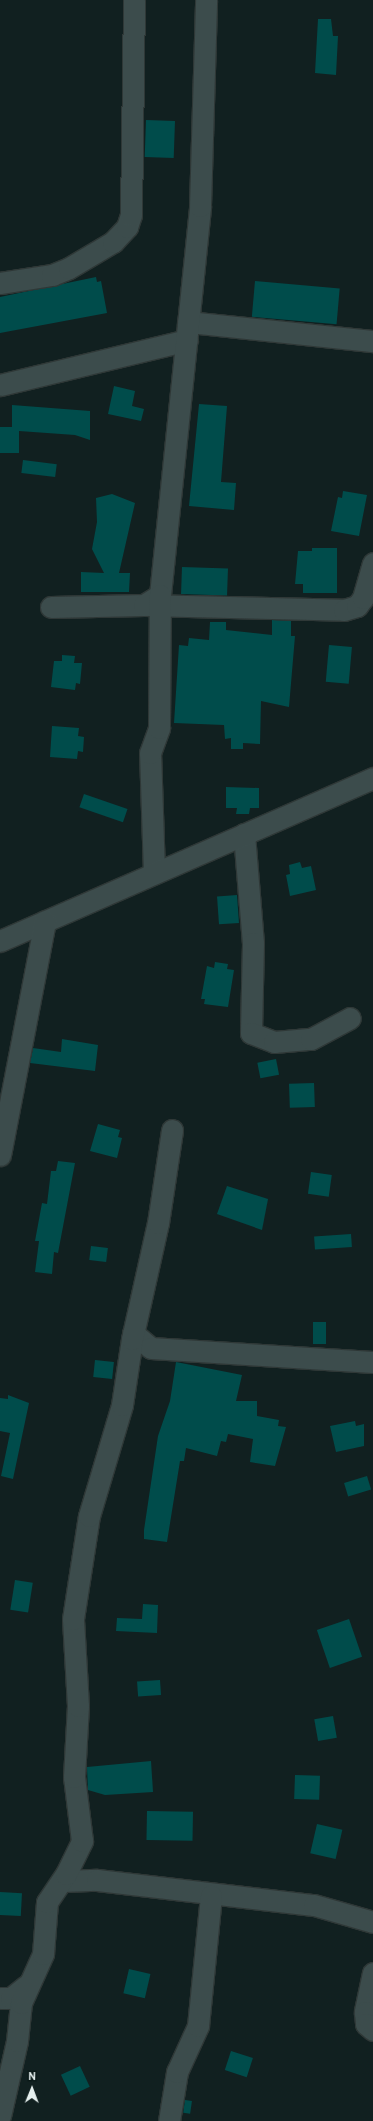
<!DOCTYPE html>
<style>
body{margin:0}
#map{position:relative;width:373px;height:2121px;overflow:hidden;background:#112020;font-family:Overpass,sans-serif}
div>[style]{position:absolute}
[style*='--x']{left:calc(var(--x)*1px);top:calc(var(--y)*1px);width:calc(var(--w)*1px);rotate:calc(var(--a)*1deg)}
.building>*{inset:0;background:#004c4b;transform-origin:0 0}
.roads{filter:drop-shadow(1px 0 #2f3837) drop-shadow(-1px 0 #2f3837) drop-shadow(0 1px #2f3837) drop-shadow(0 -1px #2f3837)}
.minor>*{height:21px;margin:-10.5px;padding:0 10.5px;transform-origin:10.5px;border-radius:10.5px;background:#3c4c4c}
span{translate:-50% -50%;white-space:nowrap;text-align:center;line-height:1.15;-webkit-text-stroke:3.5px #081716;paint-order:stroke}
.north{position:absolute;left:12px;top:2069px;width:40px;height:40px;-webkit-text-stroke:3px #081716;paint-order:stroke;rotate:1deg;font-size:11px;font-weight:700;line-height:16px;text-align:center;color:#e5efee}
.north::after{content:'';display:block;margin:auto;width:14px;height:18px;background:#e5efee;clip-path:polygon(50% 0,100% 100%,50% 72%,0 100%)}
</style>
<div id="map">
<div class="building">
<div style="clip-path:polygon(318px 19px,331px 19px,333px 36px,338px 36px,336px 75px,315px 73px)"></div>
<div style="left:146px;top:120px;width:29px;height:37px;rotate:2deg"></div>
<div style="clip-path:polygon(96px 277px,97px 282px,101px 281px,107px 313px,0 333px,0 297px)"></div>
<div style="left:255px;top:281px;width:85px;height:36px;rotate:5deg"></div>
<div style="clip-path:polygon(114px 386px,135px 391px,132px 406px,144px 409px,141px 421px,108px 414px)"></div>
<div style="clip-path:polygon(199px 404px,227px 406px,221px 482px,236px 483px,234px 510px,189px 506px)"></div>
<div style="clip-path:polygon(12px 405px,90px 411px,90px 440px,75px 435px,19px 431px,19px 453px,0 453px,0 427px,12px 427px)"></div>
<div style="left:23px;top:460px;width:34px;height:13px;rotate:7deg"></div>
<div style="clip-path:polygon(343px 491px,367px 495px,359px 536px,331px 531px,338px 497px,342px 498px)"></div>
<div style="clip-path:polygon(112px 494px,135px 503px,119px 573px,130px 573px,129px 592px,81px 592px,81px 572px,104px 573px,92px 549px,97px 522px,96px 498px)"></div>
<div style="clip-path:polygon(312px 548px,337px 548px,337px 593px,303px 593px,303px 584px,295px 584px,298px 551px,312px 551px)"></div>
<div style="left:182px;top:567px;width:46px;height:27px;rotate:2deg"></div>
<div style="clip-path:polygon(272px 620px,291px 621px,291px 636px,295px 636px,289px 707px,261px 701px,260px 744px,243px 743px,243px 749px,231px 749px,231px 738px,225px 739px,224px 725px,174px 723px,179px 645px,188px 646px,189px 638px,209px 640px,210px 622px,226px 622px,226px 630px,272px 635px)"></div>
<div style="left:329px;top:645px;width:23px;height:37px;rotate:5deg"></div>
<div style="clip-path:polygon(62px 655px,75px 656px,74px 663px,82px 663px,80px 684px,76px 683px,75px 690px,51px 687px,54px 661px,62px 661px)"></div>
<div style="clip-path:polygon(52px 726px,79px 728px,78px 736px,84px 737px,83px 752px,78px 751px,77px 759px,50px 757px)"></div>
<div style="clip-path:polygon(226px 787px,259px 788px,259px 808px,250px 808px,249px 814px,236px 814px,237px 808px,226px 808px)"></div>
<div style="left:84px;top:794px;width:46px;height:14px;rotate:19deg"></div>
<div style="clip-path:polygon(300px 862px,302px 868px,311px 866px,316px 890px,290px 896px,286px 875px,290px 874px,289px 865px)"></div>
<div style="left:237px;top:895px;width:28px;height:20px;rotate:86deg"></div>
<div style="clip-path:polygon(215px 962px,228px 964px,227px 969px,234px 970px,228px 1007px,204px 1004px,205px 999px,201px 999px,207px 966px,214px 968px)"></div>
<div style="clip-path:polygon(62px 1039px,98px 1045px,95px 1071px,30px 1063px,33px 1048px,61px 1052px)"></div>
<div style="left:276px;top:1059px;width:16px;height:19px;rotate:79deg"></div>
<div style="left:314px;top:1083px;width:24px;height:25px;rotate:88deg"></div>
<div style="clip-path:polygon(98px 1124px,120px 1130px,118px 1137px,122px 1138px,117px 1158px,90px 1151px)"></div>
<div style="clip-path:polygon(58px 1161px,75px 1163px,58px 1253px,54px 1252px,52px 1274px,35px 1272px,39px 1241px,35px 1241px,42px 1203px,47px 1204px,51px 1171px,56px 1171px)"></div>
<div style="left:311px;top:1172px;width:21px;height:22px;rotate:8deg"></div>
<div style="clip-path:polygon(227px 1186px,268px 1199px,262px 1230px,217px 1214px)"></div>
<div style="left:351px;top:1234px;width:13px;height:37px;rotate:86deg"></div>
<div style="left:91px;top:1246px;width:17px;height:14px;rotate:7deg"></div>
<div style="left:313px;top:1322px;width:13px;height:22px"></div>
<div style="left:95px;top:1360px;width:19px;height:17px;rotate:6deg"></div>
<div style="clip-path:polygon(176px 1362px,242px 1375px,236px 1401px,257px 1401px,257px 1416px,279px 1420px,278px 1426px,286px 1427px,275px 1466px,250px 1462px,253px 1439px,228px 1434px,226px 1442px,221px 1441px,217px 1456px,186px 1448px,184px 1461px,180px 1461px,167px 1542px,144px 1539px,144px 1530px,158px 1436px,170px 1401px)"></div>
<div style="clip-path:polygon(8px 1395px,29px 1403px,13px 1479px,1px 1476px,10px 1433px,0 1431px,0 1398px,8px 1399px)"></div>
<div style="clip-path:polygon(355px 1421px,356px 1426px,364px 1424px,364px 1446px,336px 1452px,330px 1426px)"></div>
<div style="left:367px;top:1476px;width:14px;height:24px;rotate:73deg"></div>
<div style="left:15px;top:1580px;width:18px;height:30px;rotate:9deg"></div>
<div style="clip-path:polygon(143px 1604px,158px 1605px,157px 1633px,116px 1631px,117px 1618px,142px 1619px)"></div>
<div style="left:349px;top:1619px;width:40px;height:34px;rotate:71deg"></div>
<div style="left:160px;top:1680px;width:15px;height:23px;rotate:86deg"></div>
<div style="left:333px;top:1716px;width:22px;height:19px;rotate:80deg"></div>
<div style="clip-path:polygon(151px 1761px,153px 1792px,105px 1795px,88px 1790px,87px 1767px)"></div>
<div style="left:295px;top:1775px;width:25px;height:24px;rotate:2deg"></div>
<div style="left:147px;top:1811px;width:46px;height:29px;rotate:1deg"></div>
<div style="left:317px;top:1824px;width:26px;height:30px;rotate:13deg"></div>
<div style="left:0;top:1892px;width:22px;height:23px;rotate:3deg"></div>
<div style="left:129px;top:1969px;width:22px;height:25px;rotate:13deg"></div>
<div style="left:231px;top:2051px;width:23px;height:20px;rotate:18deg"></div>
<div style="left:80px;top:2066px;width:23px;height:21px;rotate:65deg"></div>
<div style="left:185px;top:2100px;width:7px;height:13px;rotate:8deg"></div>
</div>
<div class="roads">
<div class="minor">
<div style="--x:0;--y:283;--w:53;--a:-8.7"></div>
<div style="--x:52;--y:275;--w:18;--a:-22"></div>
<div style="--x:69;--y:268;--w:51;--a:-30.6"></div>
<div style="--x:113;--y:242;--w:21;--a:-47"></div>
<div style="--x:127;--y:227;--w:13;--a:-72"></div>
<div style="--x:131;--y:215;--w:215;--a:-89.2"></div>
<div style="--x:188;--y:322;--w:186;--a:5.9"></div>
<div style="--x:0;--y:385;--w:192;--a:-13.5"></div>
<div style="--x:145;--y:605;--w:199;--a:1.4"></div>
<div style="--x:344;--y:610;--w:14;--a:-17"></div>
<div style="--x:357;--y:606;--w:10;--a:-53"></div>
<div style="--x:363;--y:598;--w:36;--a:-74"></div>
<div style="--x:51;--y:607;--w:93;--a:-1.2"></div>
<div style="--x:144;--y:605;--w:19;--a:-32"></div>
<div style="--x:160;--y:595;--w:391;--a:-84.1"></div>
<div style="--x:200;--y:206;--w:206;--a:-88.3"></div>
<div style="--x:244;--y:834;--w:109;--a:85.3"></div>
<div style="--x:253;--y:943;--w:90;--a:91.3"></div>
<div style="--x:251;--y:1033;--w:25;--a:21"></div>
<div style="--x:274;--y:1042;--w:37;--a:-5"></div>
<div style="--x:311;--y:1039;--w:44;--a:-28.3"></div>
<div style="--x:154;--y:872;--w:119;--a:-91.9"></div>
<div style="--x:150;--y:753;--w:27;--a:-70"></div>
<div style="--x:159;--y:728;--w:133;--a:-89.6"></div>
<div style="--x:0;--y:941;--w:407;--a:-23.6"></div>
<div style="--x:0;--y:1155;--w:238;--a:-79.1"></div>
<div style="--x:133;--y:1333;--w:23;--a:40"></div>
<div style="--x:151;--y:1348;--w:222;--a:3.6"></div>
<div style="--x:63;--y:1881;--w:34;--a:-2"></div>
<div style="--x:97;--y:1880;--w:218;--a:6.6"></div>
<div style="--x:314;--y:1905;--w:61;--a:16.1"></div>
<div style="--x:373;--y:1973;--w:40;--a:102"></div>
<div style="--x:365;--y:2012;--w:12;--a:85"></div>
<div style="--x:366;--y:2024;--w:9;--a:41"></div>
<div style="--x:0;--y:1998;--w:11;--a:0"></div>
<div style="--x:11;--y:1998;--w:19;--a:-39"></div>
<div style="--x:0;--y:2116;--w:77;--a:-77.2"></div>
<div style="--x:17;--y:2041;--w:38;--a:-84"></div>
<div style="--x:21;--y:2003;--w:54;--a:-65.8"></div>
<div style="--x:43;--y:1954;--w:52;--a:-85.6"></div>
<div style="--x:47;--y:1902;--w:34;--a:-56"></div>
<div style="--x:66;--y:1874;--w:37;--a:-64"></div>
<div style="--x:82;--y:1841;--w:64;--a:-97.1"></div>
<div style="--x:74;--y:1777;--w:71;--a:-86.8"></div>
<div style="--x:78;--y:1706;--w:87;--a:-93.3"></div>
<div style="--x:73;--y:1619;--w:104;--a:-81.2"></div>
<div style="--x:89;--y:1516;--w:116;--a:-73.4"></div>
<div style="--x:122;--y:1405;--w:67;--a:-81.4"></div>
<div style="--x:132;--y:1339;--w:119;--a:-77.4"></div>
<div style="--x:158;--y:1223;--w:94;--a:-81.4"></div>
<div style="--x:169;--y:2121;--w:50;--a:-80.7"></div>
<div style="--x:177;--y:2072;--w:51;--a:-65.5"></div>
<div style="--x:198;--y:2026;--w:131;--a:-84.3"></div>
</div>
</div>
<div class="north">N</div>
</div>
